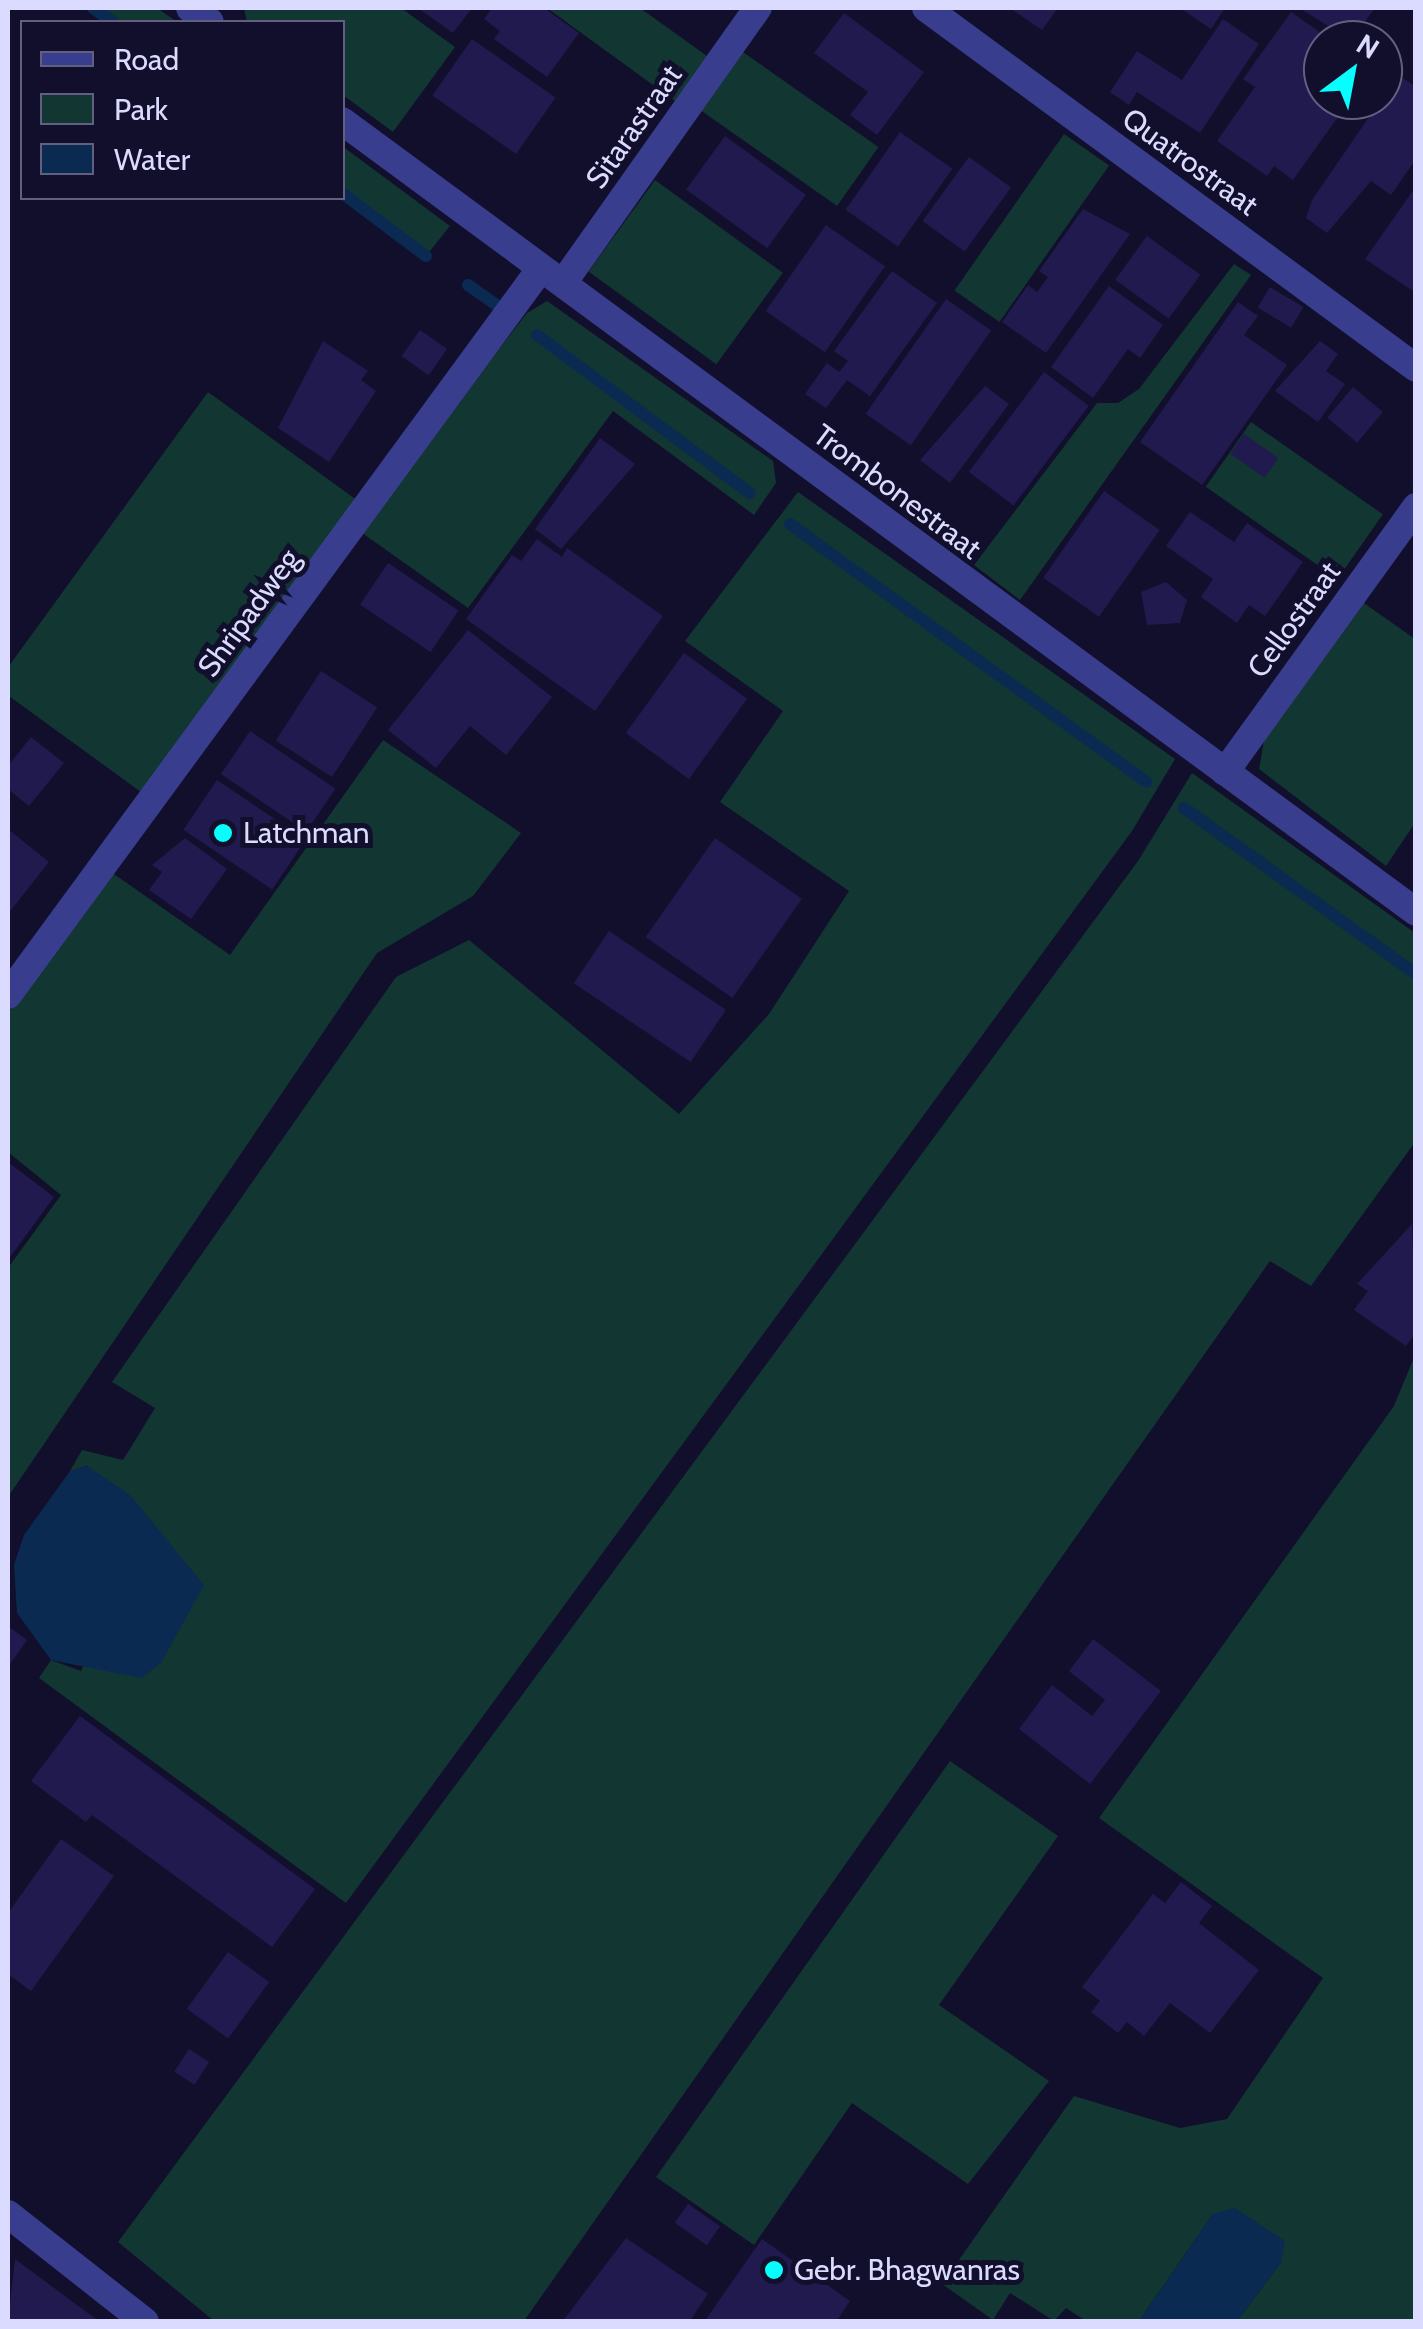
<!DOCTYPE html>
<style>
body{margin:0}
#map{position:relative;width:1423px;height:2329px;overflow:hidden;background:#120f2c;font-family:Cabin,sans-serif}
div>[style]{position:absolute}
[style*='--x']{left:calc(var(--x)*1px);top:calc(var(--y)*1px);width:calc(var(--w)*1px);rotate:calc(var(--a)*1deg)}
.green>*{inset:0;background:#123632;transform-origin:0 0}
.water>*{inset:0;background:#0a2a51}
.stream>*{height:12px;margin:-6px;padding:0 6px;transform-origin:6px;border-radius:6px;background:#0a2a51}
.building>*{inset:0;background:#201a4e;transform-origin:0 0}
.minor>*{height:28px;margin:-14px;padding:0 14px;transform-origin:14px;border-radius:14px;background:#383d8d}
.tertiary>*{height:28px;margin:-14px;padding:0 14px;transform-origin:14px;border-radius:14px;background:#383d8d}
.dots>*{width:28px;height:28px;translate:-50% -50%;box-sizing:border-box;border:5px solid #120f2c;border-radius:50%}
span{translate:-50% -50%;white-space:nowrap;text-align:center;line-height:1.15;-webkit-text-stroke:10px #120f2c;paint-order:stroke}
.street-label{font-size:30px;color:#dbdaff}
.poi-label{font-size:30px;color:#dbdaff}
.left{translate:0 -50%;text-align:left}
.frame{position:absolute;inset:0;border:10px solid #dbdaff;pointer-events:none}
.legend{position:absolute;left:20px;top:20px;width:325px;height:180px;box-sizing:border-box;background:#120f2c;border:2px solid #626080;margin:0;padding:12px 18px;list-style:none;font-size:30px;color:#dbdaff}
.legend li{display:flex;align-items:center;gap:20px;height:50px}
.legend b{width:50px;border:2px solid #626080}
.north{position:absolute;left:1303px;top:20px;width:100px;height:100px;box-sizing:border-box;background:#120f2c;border:2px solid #626080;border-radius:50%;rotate:32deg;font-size:28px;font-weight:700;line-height:40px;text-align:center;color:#dbdaff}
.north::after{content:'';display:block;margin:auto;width:35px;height:45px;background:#06feff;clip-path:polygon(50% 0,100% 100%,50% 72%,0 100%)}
</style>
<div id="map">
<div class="green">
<div style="clip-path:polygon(93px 8px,157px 8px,177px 22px,113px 22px)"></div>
<div style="clip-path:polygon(244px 8px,401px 8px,455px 47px,393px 132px,343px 95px,342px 22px,247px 22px)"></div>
<div style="clip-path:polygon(547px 8px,640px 8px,707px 56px,675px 101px)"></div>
<div style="left:740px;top:50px;width:169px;height:72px;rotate:35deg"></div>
<div style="left:1064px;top:134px;width:55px;height:191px;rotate:35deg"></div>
<div style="clip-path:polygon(342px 146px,450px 226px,426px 256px,343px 193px)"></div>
<div style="left:655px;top:180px;width:158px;height:113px;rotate:36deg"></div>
<div style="clip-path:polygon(1234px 264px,1251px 275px,1020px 600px,974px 565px,1097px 403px,1118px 403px,1139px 389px)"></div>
<div style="clip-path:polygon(547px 301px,773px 461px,776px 483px,754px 515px,613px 411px,468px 608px,358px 530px,527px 313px)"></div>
<div style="left:208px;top:392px;width:186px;height:363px;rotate:36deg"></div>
<div style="left:1251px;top:422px;width:161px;height:79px;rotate:35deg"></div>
<div style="clip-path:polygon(798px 492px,1175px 759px,1132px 831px,346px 1903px,39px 1678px,51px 1660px,81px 1671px,146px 1515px,87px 1466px,70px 1471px,82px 1450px,123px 1460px,155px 1408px,112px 1382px,396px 977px,469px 940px,679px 1114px,769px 1014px,849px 891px,720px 802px,783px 711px,685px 641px)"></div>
<div style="clip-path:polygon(1361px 601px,1415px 639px,1415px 823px,1386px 866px,1259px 769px,1264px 741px)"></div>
<div style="clip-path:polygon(383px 740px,521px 833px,473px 896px,377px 953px,8px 1497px,8px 1268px,61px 1195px,8px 1152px,8px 1013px,111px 872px,230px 955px)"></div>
<div style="clip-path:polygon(1192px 773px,1415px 933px,1415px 1142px,1311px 1286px,1270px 1261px,524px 2321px,214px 2321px,118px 2242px,1138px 861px)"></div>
<div style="clip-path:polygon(1415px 1355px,1415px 2321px,1237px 2321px,1281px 2262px,1213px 2214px,1139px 2321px,1086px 2321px,1066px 2308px,1054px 2321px,1010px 2293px,993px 2320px,942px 2284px,1074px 2096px,1180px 2128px,1227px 2119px,1323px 1978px,1099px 1818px,1394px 1406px)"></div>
<div style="clip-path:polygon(950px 1761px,1058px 1836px,939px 2005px,1049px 2081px,968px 2184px,852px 2103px,754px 2245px,656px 2177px)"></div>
</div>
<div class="water">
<div style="clip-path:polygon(87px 1466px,130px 1495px,204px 1585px,161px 1663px,141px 1678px,51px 1660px,17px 1613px,14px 1565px,24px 1535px,70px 1471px)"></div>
<div style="clip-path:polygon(1235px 2208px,1285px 2241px,1281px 2262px,1237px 2321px,1139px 2321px,1213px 2214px)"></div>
</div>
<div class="stream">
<div style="--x:93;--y:8;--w:24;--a:35"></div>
<div style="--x:342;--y:193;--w:105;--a:36.9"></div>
<div style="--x:468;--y:285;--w:35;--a:35"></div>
<div style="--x:537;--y:335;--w:265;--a:36.6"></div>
<div style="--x:790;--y:524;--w:440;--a:35.9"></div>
<div style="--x:1184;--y:808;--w:285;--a:35.6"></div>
</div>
<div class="building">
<div style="clip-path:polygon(418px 8px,472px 8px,453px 33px)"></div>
<div style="clip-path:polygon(492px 8px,544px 8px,579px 33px,547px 77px,494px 39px,500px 31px,484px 19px)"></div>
<div style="clip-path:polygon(1010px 8px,1058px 8px,1042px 30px)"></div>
<div style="clip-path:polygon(1180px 8px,1225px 8px,1211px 29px)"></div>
<div style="clip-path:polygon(1299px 8px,1375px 8px,1351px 40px)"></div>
<div style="clip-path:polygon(1291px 12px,1331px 40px,1323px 40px,1323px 100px,1350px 100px,1293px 180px,1274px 166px,1267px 176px,1217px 141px,1255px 87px,1243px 79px)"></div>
<div style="clip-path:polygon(844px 13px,924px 72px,877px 135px,850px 115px,868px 92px,814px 53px)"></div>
<div style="clip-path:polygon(1223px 19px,1259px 44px,1200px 133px,1137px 92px,1129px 105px,1110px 92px,1137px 51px,1182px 80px)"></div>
<div style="left:472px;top:39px;width:102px;height:69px;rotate:35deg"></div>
<div style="clip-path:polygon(1398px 75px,1416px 87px,1416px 159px,1391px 195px,1371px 181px,1327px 233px,1306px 218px,1312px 200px)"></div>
<div style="left:900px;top:132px;width:64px;height:95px;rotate:35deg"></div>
<div style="left:725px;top:136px;width:100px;height:66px;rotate:36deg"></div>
<div style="left:969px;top:157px;width:52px;height:79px;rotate:36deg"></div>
<div style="clip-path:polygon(1412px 192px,1416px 194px,1416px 293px,1365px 259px)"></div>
<div style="clip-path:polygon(1083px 209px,1130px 234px,1046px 353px,1002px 322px,1028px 285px,1037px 292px,1048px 277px,1039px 271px)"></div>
<div style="left:826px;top:225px;width:72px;height:105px;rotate:35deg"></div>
<div style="left:1147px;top:236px;width:66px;height:54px;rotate:36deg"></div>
<div style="clip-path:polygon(892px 271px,937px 303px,870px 396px,847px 380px,826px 408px,805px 394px,827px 363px,839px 372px,848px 361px,834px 351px)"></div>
<div style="clip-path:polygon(1109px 286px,1163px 325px,1140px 358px,1128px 349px,1093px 398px,1051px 367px)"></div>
<div style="left:1270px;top:287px;width:39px;height:24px;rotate:31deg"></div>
<div style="left:946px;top:299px;width:55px;height:140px;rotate:35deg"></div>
<div style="clip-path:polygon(1238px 302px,1258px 316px,1244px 335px,1287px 365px,1202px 485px,1140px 442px)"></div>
<div style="left:420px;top:330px;width:33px;height:32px;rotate:35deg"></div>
<div style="clip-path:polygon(323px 341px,368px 371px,361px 380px,376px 391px,329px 462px,278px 428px)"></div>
<div style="clip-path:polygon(1320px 341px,1338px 354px,1326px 371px,1345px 384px,1318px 422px,1275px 391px)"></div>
<div style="left:1044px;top:372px;width:56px;height:125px;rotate:37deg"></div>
<div style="clip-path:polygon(985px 386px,1009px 404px,950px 483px,920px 460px)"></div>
<div style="left:1353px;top:387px;width:39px;height:40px;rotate:40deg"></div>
<div style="left:1244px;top:434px;width:42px;height:24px;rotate:35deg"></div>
<div style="clip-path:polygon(600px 438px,635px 464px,561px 549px,535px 529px)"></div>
<div style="left:1104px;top:491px;width:68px;height:106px;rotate:35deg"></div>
<div style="clip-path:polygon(1190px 512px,1234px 542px,1247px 523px,1303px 562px,1265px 616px,1249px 605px,1237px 623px,1201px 597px,1213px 579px,1166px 546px)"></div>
<div style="clip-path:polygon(537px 539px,562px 557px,567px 548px,663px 616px,595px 711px,466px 619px,512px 555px,521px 561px)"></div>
<div style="left:388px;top:563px;width:85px;height:50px;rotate:34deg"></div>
<div style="clip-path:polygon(1166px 582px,1187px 600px,1180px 623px,1147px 625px,1141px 592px)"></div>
<div style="clip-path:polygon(468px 630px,552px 697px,506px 755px,470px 726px,436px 768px,388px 730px)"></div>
<div style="left:684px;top:653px;width:78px;height:99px;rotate:36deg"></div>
<div style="left:321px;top:671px;width:67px;height:83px;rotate:33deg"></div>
<div style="left:250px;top:731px;width:103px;height:52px;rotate:34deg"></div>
<div style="clip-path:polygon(31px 737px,64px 763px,29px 806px,8px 789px,8px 766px)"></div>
<div style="left:217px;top:780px;width:107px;height:60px;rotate:34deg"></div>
<div style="clip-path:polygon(8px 829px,49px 862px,8px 914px)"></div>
<div style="clip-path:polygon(185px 838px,227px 869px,191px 919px,149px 890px,162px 872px,152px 865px)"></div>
<div style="left:715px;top:838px;width:106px;height:121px;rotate:35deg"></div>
<div style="left:609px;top:931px;width:141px;height:63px;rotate:34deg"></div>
<div style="clip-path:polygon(8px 1162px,54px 1197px,8px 1260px)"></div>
<div style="clip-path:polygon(1412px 1224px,1416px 1332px,1406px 1346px,1354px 1310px,1368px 1291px,1357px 1284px)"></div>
<div style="clip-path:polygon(8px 1626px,27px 1640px,8px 1667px)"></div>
<div style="clip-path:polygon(1093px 1639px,1161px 1691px,1090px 1784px,1019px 1729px,1052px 1685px,1092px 1716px,1105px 1700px,1069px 1671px)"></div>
<div style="clip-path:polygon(80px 1716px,315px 1889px,272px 1947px,92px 1815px,86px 1822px,31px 1781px)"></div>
<div style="clip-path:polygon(61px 1839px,114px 1876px,31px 1991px,8px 1974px,8px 1913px)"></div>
<div style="clip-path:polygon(1181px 1882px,1212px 1906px,1199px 1923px,1259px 1970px,1210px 2033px,1170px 2003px,1144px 2036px,1127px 2022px,1118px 2033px,1091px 2012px,1100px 2001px,1082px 1987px,1153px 1894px,1165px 1903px)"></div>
<div style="left:228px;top:1952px;width:51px;height:70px;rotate:36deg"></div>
<div style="left:189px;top:2049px;width:24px;height:27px;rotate:33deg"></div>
<div style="left:688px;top:2204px;width:39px;height:23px;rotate:35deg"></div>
<div style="clip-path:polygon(626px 2238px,708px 2294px,689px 2322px,562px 2322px)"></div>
<div style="clip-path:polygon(762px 2239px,850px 2301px,836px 2322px,704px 2322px)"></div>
<div style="clip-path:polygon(15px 2259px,100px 2322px,8px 2322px)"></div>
</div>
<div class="minor">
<div style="--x:190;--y:8;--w:24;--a:35"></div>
<div style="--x:926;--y:8;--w:608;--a:36.3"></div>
<div style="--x:342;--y:121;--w:1334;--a:36.37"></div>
<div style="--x:563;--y:283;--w:337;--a:-54.7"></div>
<div style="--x:1225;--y:772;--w:327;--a:-54.2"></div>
<div style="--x:8;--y:995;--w:901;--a:-53.75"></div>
</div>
<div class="tertiary">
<div style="--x:8;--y:2214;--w:174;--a:38.2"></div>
</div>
<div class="dots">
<div style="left:223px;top:833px;background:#06feff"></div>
<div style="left:774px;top:2270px;background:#06feff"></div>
</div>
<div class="street-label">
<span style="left:634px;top:127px;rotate:-55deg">Sitarastraat</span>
<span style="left:1190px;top:162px;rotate:36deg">Quatrostraat</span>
<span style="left:897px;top:492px;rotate:37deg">Trombonestraat</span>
<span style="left:249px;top:613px;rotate:-54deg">Shripadweg</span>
<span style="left:1294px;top:620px;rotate:-54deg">Cellostraat</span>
</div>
<div class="poi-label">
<span class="left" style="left:243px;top:833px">Latchman</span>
<span class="left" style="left:794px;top:2270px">Gebr. Bhagwanras</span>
</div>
<div class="frame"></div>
<ul class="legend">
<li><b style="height:12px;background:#383d8d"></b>Road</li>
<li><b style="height:28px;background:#123632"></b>Park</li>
<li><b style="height:28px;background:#0a2a51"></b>Water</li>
</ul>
<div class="north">N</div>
</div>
